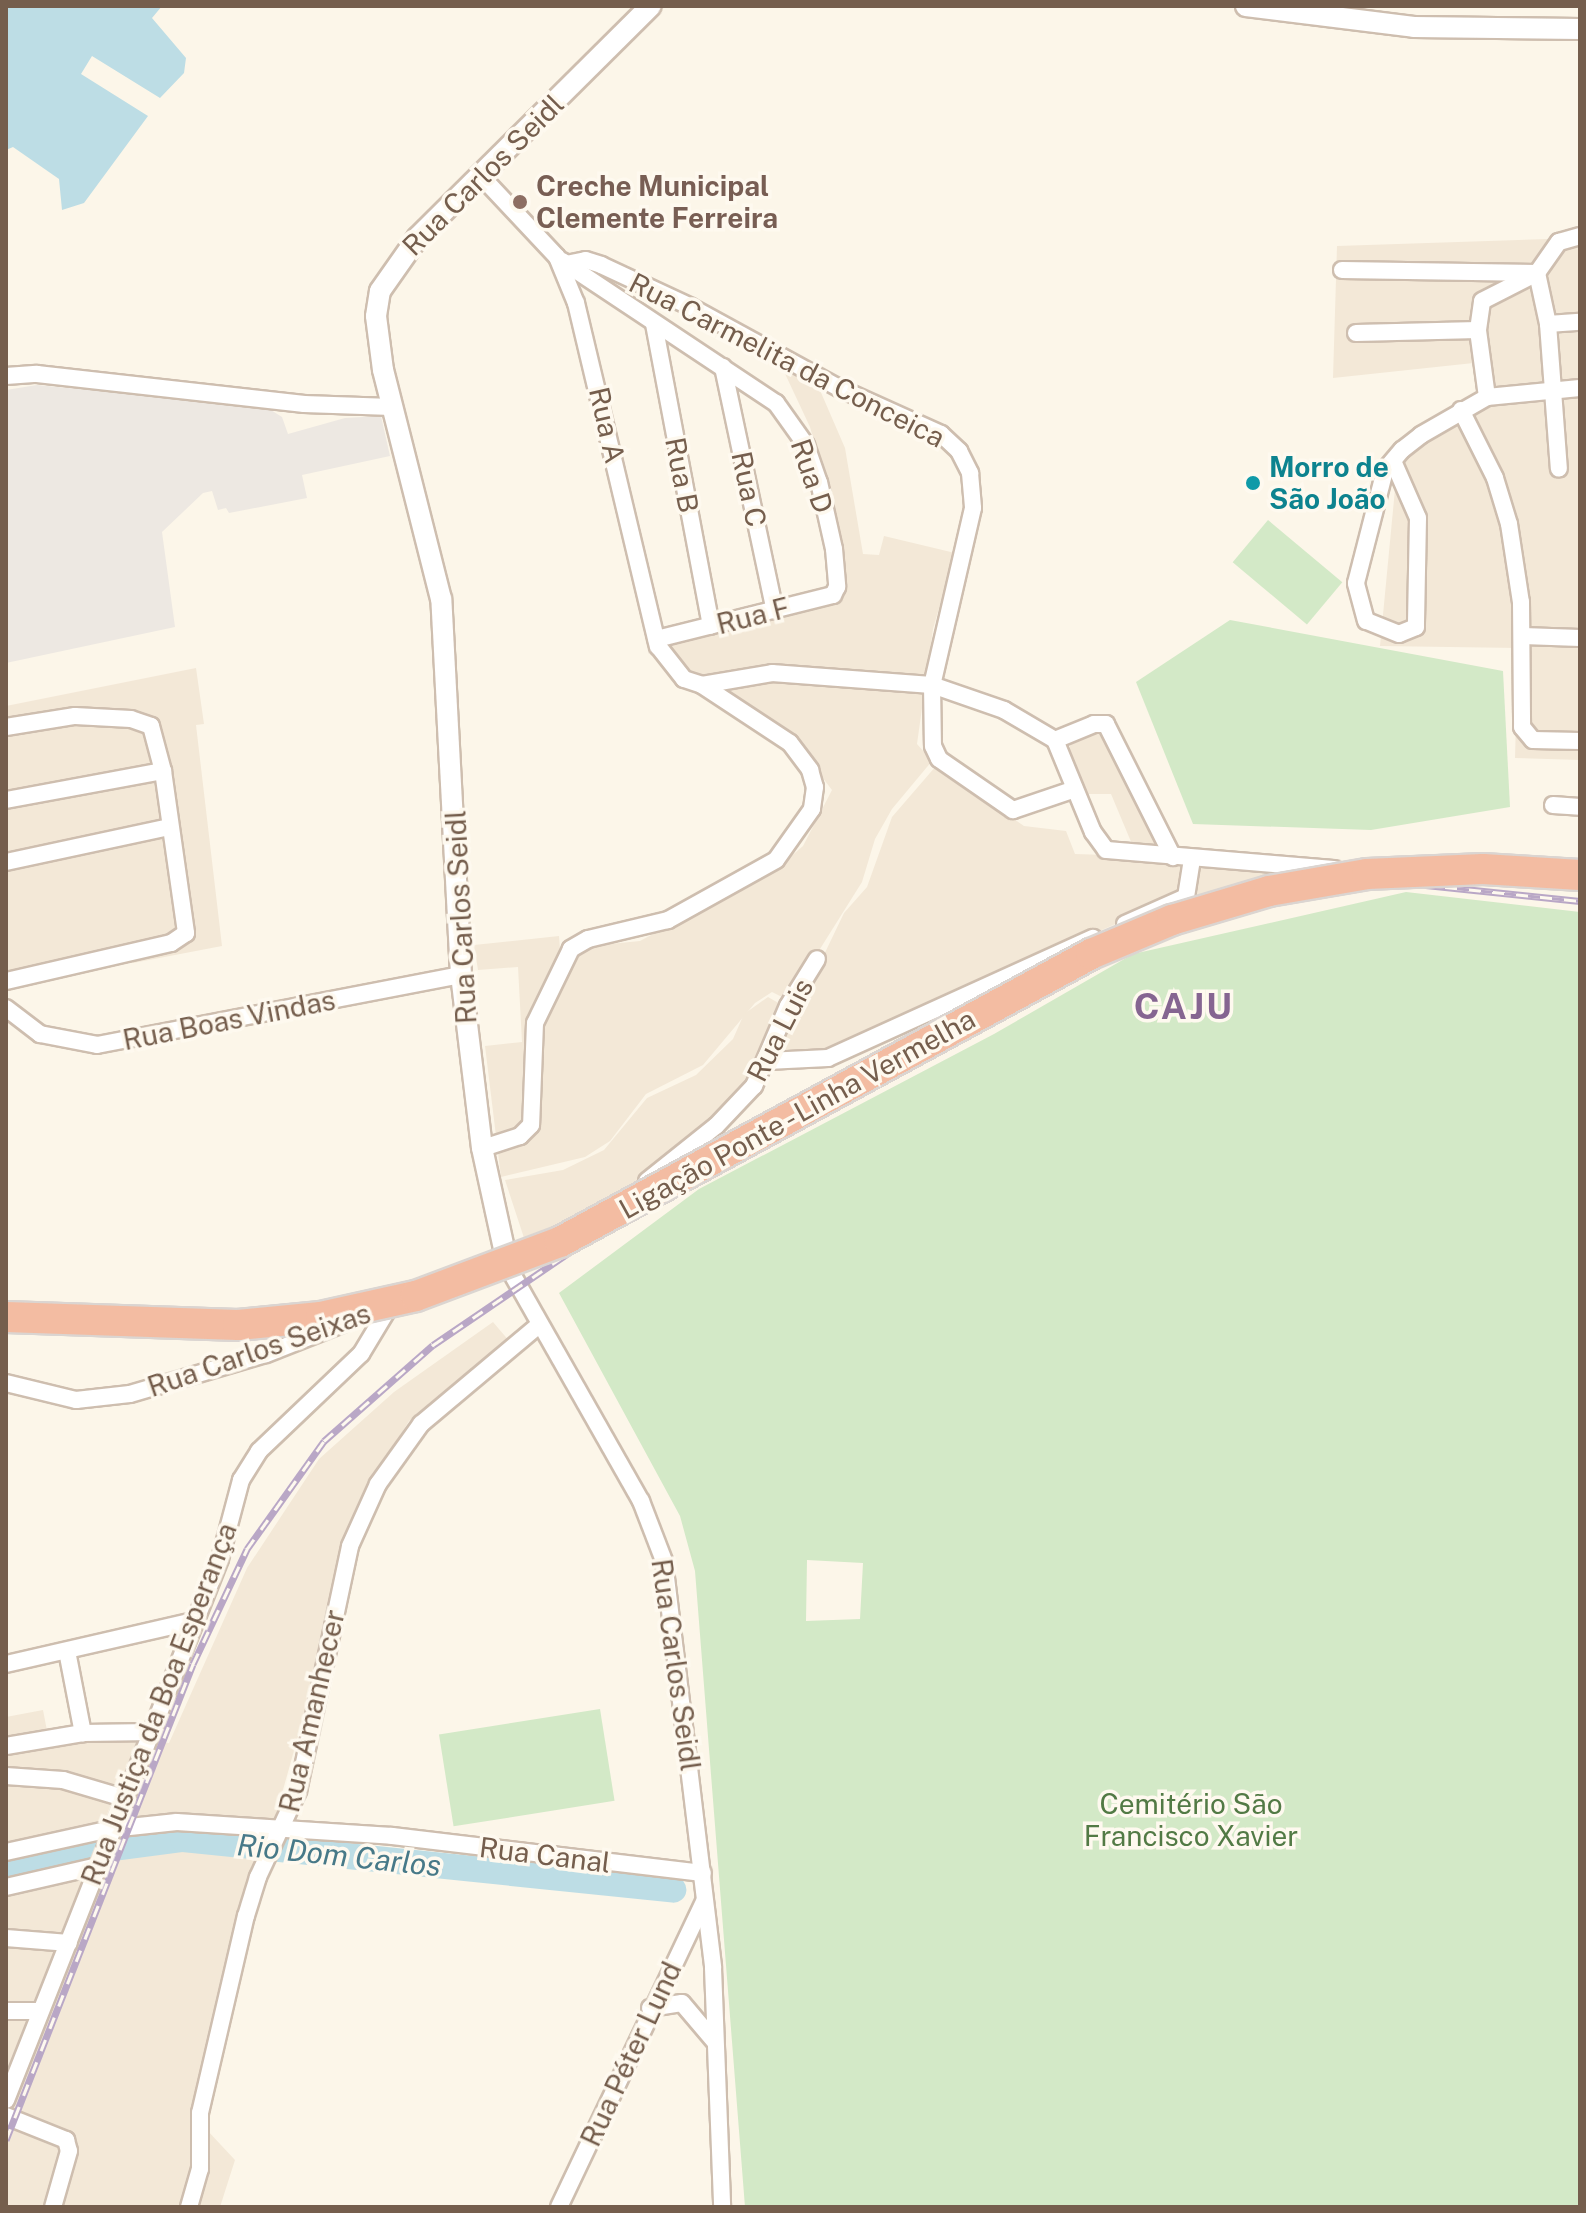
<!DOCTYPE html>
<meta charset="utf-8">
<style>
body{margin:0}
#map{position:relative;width:1586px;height:2213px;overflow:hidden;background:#fcf6e9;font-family:"Public Sans",sans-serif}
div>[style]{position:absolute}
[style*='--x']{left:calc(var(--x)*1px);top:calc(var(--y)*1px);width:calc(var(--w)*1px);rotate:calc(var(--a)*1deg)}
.residential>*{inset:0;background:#f3e8d7}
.industrial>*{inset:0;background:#ede8e2}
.green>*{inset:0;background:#d3e9c7;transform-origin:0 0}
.water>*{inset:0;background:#bddde5}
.river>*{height:26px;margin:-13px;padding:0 13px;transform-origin:13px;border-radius:13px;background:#bddde5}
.roads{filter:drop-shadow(2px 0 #cebeaf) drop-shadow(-2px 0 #cebeaf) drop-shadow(0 2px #cebeaf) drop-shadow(0 -2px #cebeaf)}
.minor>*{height:16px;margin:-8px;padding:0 8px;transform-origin:8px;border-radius:8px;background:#fff}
.tertiary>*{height:20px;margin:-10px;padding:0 10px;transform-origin:10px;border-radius:10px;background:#fff}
.rail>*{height:7px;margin-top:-3.5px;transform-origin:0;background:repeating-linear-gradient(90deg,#fef9ef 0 12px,#b9a7c6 0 24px);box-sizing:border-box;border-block:2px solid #b9a7c6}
.bridges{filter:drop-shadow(2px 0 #dbd5d1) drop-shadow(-2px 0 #dbd5d1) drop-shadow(0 2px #dbd5d1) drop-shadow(0 -2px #dbd5d1)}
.motorway-bridge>*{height:30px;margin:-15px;padding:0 15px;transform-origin:15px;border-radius:15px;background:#f3bca2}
.dots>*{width:22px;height:22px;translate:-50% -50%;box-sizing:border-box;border:4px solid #fef9ef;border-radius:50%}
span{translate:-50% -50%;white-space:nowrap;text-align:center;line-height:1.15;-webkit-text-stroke:7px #fef9ef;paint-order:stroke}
.street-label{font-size:28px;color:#755e4d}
.education-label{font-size:28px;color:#785e54;font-weight:700}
.left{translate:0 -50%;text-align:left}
.culture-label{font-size:28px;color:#0d838f;font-weight:700}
.park-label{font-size:28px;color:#527a45}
.water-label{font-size:30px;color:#477988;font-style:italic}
.district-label{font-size:36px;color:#856591;font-weight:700;letter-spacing:2px}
.frame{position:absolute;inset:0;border:8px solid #755e4d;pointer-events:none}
</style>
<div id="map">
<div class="residential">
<div style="clip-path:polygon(1580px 238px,1580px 760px,1515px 758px,1518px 648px,1380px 646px,1398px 458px,1484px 404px,1483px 362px,1333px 378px,1337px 246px)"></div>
<div style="clip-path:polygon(780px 363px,816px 381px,845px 448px,863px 554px,879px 555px,884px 536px,955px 553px,933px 629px,917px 744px,932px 761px,892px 809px,875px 839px,862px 882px,788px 1000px,772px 992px,755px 1003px,703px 1065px,646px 1094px,610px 1141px,585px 1157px,501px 1177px,485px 1046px,522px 1042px,518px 967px,478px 970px,474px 945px,559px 936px,560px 949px,640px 941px,781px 865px,803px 846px,832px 790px,812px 764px,688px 678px,669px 651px,666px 636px,843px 589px,839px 534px,827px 486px,810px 427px)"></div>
<div style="clip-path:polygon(196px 668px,204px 724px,196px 725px,222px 946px,133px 963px,130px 953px,6px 977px,6px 706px)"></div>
<div style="clip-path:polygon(1107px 725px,1169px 859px,1323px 870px,1204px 897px,1181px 895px,822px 1054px,767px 1061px,677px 1153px,633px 1187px,526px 1244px,505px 1180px,563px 1170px,604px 1150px,647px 1098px,696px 1075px,733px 1039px,744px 1014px,768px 997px,796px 1013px,844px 913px,867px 887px,892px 817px,936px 766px,1024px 826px,1066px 831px,1075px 854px,1137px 856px,1111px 794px,1086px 794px,1068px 752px,1072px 740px)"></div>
<div style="clip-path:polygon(493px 1322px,510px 1342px,409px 1421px,368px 1487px,192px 2114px,235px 2160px,220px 2207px,6px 2207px,6px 1717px,43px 1710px,49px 1741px,126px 1738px,169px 1743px,247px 1568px,319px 1459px,394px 1392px)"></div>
</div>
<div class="industrial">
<div style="clip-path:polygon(37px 385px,266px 407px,282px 417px,288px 434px,345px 418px,381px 416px,390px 456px,302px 475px,307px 498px,229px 513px,226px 508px,218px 510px,212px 491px,203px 493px,162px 532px,175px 627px,6px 663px,6px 390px)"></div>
</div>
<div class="green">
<div style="left:1268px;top:520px;width:97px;height:55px;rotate:40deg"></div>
<div style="clip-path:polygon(1230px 620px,1503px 671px,1510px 807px,1371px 830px,1193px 824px,1136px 682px)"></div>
<div style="clip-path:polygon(evenodd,1406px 892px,1580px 912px,1580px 2207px,745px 2207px,695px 1571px,680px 1516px,559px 1293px,699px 1189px,994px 1034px,1133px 954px,1406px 892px,807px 1560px,863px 1563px,860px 1619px,806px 1621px,807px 1560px)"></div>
<div style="left:600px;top:1709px;width:93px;height:163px;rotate:81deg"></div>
</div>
<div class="water">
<div style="clip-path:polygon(6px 6px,162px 6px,152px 18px,186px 58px,184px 73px,160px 98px,92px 56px,81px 74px,148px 116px,84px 203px,62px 210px,59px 179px,13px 147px,6px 150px)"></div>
</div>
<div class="river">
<div style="--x:6;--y:1868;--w:63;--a:-12.9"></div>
<div style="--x:67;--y:1854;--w:117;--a:-7.4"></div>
<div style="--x:183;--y:1839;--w:493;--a:5.9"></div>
</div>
<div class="roads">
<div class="minor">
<div style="--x:481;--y:176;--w:111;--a:46.8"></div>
<div style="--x:557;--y:257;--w:50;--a:67.6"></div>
<div style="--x:576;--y:303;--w:353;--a:76.6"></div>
<div style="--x:658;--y:646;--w:42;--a:51.8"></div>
<div style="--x:684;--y:679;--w:19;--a:18"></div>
<div style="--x:702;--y:685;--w:105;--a:33.4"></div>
<div style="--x:790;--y:743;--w:34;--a:53"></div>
<div style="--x:810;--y:770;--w:18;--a:74"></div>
<div style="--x:815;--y:787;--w:22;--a:98"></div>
<div style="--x:812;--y:809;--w:62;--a:125.2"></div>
<div style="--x:776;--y:860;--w:124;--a:150.9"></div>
<div style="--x:668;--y:920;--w:82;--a:166.6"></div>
<div style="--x:588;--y:939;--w:20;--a:150"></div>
<div style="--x:571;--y:949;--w:82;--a:115.9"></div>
<div style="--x:535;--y:1023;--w:102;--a:92.2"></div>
<div style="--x:531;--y:1125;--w:16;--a:135"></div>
<div style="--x:520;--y:1136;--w:40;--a:162"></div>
<div style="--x:562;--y:261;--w:257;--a:33.6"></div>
<div style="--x:776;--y:403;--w:52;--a:54.5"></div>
<div style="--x:806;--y:445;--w:39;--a:71"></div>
<div style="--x:819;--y:482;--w:69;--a:77.4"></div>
<div style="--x:834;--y:549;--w:38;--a:85"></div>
<div style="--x:837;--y:587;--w:9;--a:117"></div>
<div style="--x:833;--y:595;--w:182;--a:166"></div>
<div style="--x:566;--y:264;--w:20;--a:-11"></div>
<div style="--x:586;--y:260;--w:16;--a:18"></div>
<div style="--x:601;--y:265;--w:99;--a:25"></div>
<div style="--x:691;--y:307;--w:169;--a:28.7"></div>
<div style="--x:839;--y:388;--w:112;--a:24.3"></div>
<div style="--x:941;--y:434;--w:25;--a:43"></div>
<div style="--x:959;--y:451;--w:25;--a:63"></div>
<div style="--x:970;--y:473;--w:35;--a:85"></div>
<div style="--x:973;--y:508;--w:182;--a:103"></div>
<div style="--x:932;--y:685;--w:61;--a:89.1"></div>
<div style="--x:933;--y:746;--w:14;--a:65"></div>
<div style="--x:939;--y:759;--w:90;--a:34.6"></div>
<div style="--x:1013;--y:810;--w:65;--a:-18.7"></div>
<div style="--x:1342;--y:270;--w:195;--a:0.9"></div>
<div style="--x:1537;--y:273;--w:52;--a:77.8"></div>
<div style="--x:1548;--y:324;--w:145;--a:85.7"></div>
<div style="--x:654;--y:324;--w:307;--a:79.3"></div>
<div style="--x:1548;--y:324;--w:32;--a:-4"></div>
<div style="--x:1356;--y:333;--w:122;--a:-1.4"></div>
<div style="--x:723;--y:367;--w:249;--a:78"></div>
<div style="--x:6;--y:376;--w:31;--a:-4"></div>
<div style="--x:37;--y:374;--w:269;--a:6.4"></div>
<div style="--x:304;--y:404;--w:88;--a:2"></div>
<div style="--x:1487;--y:397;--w:68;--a:-97.7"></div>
<div style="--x:1478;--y:330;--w:29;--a:-82"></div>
<div style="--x:1482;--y:301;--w:62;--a:-27"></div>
<div style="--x:1537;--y:273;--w:38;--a:-55"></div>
<div style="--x:1559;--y:242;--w:22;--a:-16"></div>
<div style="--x:1461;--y:410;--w:76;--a:63.4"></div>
<div style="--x:1495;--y:478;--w:48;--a:73.1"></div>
<div style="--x:1509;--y:524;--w:79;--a:81.3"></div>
<div style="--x:1521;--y:602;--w:125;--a:89.5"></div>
<div style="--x:1522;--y:727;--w:17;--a:50"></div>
<div style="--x:1533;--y:740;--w:47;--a:1.2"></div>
<div style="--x:1393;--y:461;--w:62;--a:66.3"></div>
<div style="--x:1418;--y:518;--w:109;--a:91.1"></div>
<div style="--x:1416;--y:627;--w:18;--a:158"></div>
<div style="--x:1399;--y:634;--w:35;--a:-158"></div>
<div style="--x:1366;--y:621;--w:39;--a:-105"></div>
<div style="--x:1356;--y:583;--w:117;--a:-75.6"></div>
<div style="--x:1385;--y:470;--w:26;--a:-50"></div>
<div style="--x:1402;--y:450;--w:24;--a:-38"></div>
<div style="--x:1421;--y:435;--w:76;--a:-29.9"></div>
<div style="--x:1487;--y:397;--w:93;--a:-5.5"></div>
<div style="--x:1523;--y:636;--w:57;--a:2"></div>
<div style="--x:702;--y:685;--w:71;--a:-9.7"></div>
<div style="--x:772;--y:673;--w:160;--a:4.3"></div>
<div style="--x:932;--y:685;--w:76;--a:19.1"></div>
<div style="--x:1004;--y:710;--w:59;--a:30.5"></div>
<div style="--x:1055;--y:740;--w:100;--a:67.6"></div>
<div style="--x:1093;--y:832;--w:22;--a:54"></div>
<div style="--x:1106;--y:850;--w:229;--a:4.8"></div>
<div style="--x:6;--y:727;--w:70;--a:-9.1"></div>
<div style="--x:75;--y:716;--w:56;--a:3.1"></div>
<div style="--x:131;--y:719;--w:21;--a:19"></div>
<div style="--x:151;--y:726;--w:47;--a:75.1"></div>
<div style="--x:163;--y:771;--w:164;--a:81.9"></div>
<div style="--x:186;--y:933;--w:18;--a:146"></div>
<div style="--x:171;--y:943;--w:169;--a:167"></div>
<div style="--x:1055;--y:740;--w:42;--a:-22.3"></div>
<div style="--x:1094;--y:724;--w:12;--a:0"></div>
<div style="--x:1106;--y:724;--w:149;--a:63.3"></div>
<div style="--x:6;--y:800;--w:160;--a:-10.5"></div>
<div style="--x:1553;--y:805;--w:27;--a:4"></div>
<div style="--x:6;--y:862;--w:167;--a:-12.1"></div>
<div style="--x:1125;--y:924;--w:67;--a:-23.9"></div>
<div style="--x:1186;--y:897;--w:39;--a:-81"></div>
<div style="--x:6;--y:1008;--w:43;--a:37.4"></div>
<div style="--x:40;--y:1034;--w:58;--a:10.9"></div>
<div style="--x:97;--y:1045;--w:371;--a:-10.9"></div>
<div style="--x:767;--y:1061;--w:61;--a:-2.8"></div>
<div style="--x:828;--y:1058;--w:291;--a:-24.4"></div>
<div style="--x:647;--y:1181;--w:88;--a:-38.6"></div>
<div style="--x:716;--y:1126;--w:55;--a:-46.5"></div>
<div style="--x:754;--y:1086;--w:87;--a:-67"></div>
<div style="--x:788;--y:1006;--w:55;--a:-58.3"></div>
<div style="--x:508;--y:1267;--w:269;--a:60.4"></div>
<div style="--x:641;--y:1501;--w:64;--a:69"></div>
<div style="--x:664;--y:1561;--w:410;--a:83.1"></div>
<div style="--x:713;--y:1968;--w:239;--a:87.8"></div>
<div style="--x:6;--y:1383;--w:72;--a:13.7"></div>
<div style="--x:76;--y:1400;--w:54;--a:-6.3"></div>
<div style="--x:130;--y:1394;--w:142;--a:-16.4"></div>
<div style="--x:266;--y:1354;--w:82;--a:-21.5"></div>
<div style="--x:67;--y:1651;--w:84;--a:79"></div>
<div style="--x:6;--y:1664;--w:192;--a:-12.9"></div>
<div style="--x:6;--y:1746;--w:78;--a:-9.6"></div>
<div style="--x:83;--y:1733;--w:69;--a:-0.8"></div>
<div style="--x:6;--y:1776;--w:57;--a:4"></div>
<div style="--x:63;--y:1780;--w:67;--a:16.5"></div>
<div style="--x:6;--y:1852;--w:107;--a:-12.4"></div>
<div style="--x:111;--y:1829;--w:66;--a:-6.1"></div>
<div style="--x:177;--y:1822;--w:215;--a:3.7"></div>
<div style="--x:392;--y:1836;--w:313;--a:6.8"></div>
<div style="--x:6;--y:1887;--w:94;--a:-12.9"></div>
<div style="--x:6;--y:1938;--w:63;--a:4.5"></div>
<div style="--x:650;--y:2008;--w:32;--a:-9"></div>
<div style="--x:682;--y:2003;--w:51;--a:49.8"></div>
<div style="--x:6;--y:2011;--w:34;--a:0"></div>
<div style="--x:6;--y:2100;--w:582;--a:-68.42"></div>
<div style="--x:220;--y:1559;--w:82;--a:-75.1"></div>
<div style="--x:241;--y:1480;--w:34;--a:-58"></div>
<div style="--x:259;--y:1451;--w:141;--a:-43.6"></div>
<div style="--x:361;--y:1354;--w:58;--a:-59"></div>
<div style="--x:6;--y:2116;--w:65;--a:21.8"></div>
<div style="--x:66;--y:2140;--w:11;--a:75"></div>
<div style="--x:69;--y:2151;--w:58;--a:105.9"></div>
<div style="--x:189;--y:2207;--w:40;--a:-74"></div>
<div style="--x:200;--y:2169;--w:56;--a:-90"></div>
<div style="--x:200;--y:2113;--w:202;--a:-76.9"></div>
<div style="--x:246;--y:1916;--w:41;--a:-72.9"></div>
<div style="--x:258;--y:1877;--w:95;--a:-65.1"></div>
<div style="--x:298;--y:1791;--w:250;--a:-78"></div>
<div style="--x:350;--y:1546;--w:68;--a:-65.7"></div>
<div style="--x:378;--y:1484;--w:74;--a:-54.4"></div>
<div style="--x:421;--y:1424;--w:155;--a:-40"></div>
<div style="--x:559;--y:2207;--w:338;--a:-64.6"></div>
</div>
<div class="tertiary">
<div style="--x:1246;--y:6;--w:169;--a:7.1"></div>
<div style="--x:1414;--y:27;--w:166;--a:0.7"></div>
<div style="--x:508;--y:1267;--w:122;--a:-102.3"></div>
<div style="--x:482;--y:1148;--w:174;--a:-96.9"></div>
<div style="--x:461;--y:975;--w:377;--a:-93"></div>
<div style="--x:441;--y:599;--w:236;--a:-104.2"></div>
<div style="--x:383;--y:370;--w:54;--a:-97.4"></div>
<div style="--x:376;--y:316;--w:25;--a:-81"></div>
<div style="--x:380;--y:291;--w:66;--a:-54.9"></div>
<div style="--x:418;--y:237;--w:328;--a:-44.8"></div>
</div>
</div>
<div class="rail">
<div style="--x:6;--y:2140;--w:511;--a:-68.55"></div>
<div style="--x:193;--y:1664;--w:127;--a:-64.8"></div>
<div style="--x:247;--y:1549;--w:133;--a:-54.5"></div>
<div style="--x:324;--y:1441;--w:145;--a:-41.4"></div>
<div style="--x:433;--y:1345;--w:395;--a:-34.2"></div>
<div style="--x:760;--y:1123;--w:449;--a:-26.1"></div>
<div style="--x:1163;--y:926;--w:45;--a:-18"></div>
<div style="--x:1206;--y:912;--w:193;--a:-8.9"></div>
<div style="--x:1397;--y:882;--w:184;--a:5.9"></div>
</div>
<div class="bridges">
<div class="motorway-bridge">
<div style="--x:6;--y:1317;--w:232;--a:2"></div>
<div style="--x:238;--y:1325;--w:83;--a:-5.5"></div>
<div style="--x:321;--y:1317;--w:97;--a:-12.5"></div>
<div style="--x:416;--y:1296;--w:154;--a:-20.6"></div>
<div style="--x:560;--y:1242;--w:604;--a:-28.47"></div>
<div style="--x:1091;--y:954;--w:88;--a:-22.8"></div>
<div style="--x:1172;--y:920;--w:101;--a:-16.6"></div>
<div style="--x:1269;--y:891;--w:99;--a:-9.8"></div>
<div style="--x:1367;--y:874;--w:116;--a:-2.5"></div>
<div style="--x:1483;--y:869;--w:97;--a:3.5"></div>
</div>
</div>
<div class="dots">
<div style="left:520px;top:202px;background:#8d6e63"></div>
<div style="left:1253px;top:483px;background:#0f9aa8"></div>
</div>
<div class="street-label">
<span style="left:483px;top:175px;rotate:-45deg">Rua Carlos Seidl</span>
<span style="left:787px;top:360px;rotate:27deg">Rua Carmelita da Conceica</span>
<span style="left:607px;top:425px;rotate:77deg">Rua A</span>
<span style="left:682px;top:475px;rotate:79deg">Rua B</span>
<span style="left:812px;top:476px;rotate:71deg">Rua D</span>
<span style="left:749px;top:489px;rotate:78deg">Rua C</span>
<span style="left:753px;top:616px;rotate:-14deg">Rua F</span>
<span style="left:461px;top:917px;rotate:-93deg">Rua Carlos Seidl</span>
<span style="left:229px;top:1020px;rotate:-11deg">Rua Boas Vindas</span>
<span style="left:780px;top:1030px;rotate:-63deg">Rua Luis</span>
<span style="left:797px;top:1114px;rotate:-29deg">Ligação Ponte - Linha Vermelha</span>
<span style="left:259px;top:1350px;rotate:-19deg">Rua Carlos Seixas</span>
<span style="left:676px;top:1665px;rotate:82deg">Rua Carlos Seidl</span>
<span style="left:159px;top:1704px;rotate:-69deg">Rua Justiça da Boa Esperança</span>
<span style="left:312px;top:1711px;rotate:-77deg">Rua Amanhecer</span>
<span style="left:545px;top:1855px;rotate:7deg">Rua Canal</span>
<span style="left:631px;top:2054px;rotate:-65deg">Rua Péter Lund</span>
</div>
<div class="education-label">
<span class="left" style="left:536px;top:202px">Creche Municipal<br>Clemente Ferreira</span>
</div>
<div class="culture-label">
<span class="left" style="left:1269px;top:483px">Morro de<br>São João</span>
</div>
<div class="park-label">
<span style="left:1191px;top:1820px">Cemitério São<br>Francisco Xavier</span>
</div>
<div class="water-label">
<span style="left:339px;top:1855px;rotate:6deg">Rio Dom Carlos</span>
</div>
<div class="district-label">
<span style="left:1184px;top:1007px">CAJU</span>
</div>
<div class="frame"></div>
</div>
